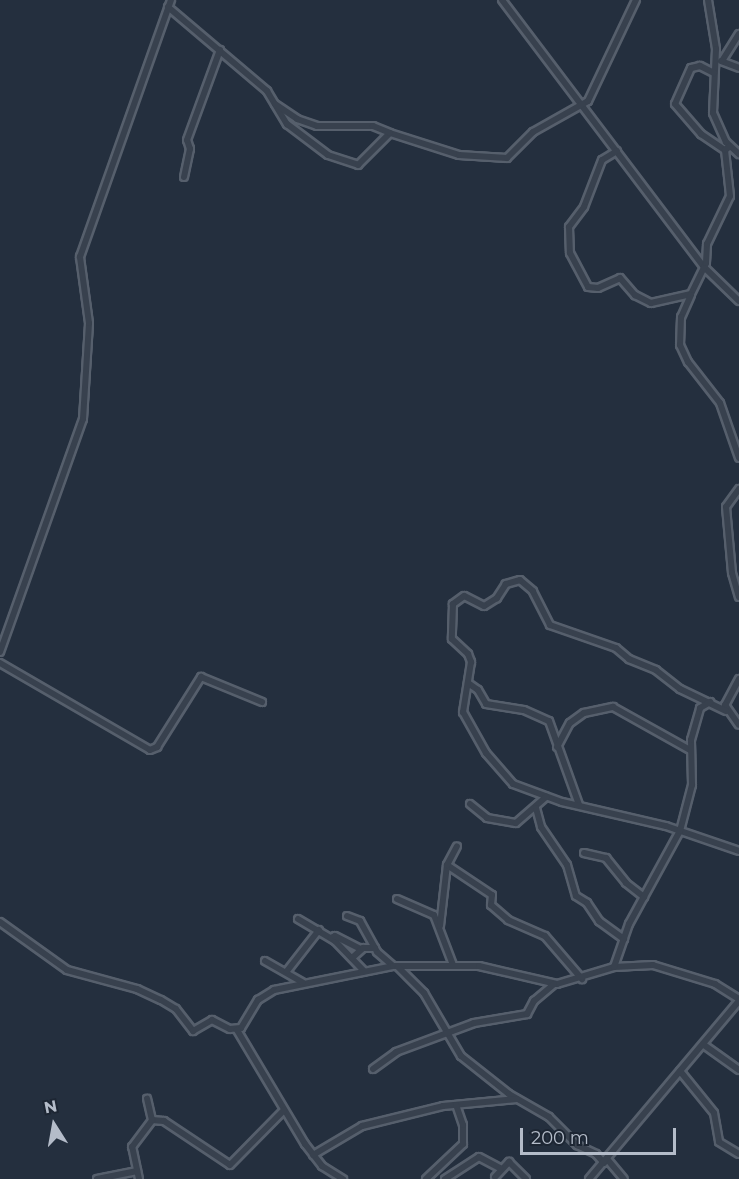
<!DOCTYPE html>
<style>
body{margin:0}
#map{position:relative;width:739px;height:1179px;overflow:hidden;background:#242f3e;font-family:Montserrat,sans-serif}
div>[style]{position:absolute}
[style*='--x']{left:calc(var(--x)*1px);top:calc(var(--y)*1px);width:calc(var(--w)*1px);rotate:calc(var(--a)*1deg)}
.roads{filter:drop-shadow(2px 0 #565f6c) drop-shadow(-2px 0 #565f6c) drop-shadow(0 2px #565f6c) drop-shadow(0 -2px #565f6c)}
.minor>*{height:6px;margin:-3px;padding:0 3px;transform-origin:3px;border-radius:3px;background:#38414e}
span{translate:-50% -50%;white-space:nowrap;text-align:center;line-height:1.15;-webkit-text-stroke:4.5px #1d2633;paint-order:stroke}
.north{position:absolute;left:24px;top:1095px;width:60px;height:60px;-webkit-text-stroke:4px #1d2633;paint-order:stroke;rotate:349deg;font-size:16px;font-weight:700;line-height:24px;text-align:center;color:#b4bcc9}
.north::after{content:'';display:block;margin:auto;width:21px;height:27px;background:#b4bcc9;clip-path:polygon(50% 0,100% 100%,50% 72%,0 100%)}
.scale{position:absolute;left:520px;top:1128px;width:156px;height:27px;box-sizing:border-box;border:3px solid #b4bcc9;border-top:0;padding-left:8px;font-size:18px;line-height:21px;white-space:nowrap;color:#b4bcc9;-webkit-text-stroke:4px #1d2633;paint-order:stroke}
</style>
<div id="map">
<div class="roads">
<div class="minor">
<div style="--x:502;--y:0;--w:335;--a:52.9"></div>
<div style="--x:704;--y:267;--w:49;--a:44.2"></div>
<div style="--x:708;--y:0;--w:50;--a:80.7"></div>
<div style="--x:716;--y:49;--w:64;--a:92.7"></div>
<div style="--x:713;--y:113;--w:32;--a:66"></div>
<div style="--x:726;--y:142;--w:18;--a:43"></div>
<div style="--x:168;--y:7;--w:130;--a:40.3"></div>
<div style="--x:267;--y:91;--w:39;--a:59"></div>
<div style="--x:287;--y:124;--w:51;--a:37.1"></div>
<div style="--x:328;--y:155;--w:32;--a:18"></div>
<div style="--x:358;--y:165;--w:45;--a:-45"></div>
<div style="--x:390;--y:133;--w:72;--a:17.7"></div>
<div style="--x:459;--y:155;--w:48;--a:3.6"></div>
<div style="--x:507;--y:158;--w:37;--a:-45"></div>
<div style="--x:533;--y:132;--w:63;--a:-29.4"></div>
<div style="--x:588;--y:101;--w:112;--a:-64.6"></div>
<div style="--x:721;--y:61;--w:19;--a:21"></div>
<div style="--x:722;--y:61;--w:32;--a:-58"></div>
<div style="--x:714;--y:73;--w:16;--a:-153"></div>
<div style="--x:700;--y:66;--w:9;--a:167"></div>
<div style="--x:691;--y:68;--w:39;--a:114"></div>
<div style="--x:675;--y:104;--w:40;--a:49"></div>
<div style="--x:701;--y:134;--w:29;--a:34"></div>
<div style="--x:275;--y:104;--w:27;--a:34"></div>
<div style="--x:297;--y:119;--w:21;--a:19"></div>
<div style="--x:317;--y:126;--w:56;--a:0"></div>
<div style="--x:373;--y:126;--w:18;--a:22"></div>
<div style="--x:617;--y:151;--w:17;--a:149"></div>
<div style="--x:602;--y:160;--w:50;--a:111"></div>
<div style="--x:584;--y:207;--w:25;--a:127"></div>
<div style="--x:569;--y:227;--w:26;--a:88"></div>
<div style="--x:570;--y:253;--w:38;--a:62"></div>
<div style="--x:588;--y:287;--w:10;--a:6"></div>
<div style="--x:598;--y:288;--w:24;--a:-24"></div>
<div style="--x:620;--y:278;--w:23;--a:49"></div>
<div style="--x:635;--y:295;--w:18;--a:27"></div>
<div style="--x:651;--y:303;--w:41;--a:-12.7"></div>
<div style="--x:691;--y:294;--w:34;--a:-64"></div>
<div style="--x:706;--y:263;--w:19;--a:-87"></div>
<div style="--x:707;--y:244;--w:53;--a:-64.4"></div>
<div style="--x:730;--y:196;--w:46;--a:-96.2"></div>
<div style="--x:725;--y:150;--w:5;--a:-37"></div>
<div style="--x:184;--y:177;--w:29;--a:-78"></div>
<div style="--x:190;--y:149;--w:9;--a:-108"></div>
<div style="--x:187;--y:140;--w:96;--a:-69.9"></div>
<div style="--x:691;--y:295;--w:24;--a:114"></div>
<div style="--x:681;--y:317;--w:28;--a:92"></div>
<div style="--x:680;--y:345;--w:19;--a:65"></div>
<div style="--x:688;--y:362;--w:52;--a:52"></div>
<div style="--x:720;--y:403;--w:58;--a:70.9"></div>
<div style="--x:739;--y:489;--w:22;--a:126"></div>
<div style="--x:726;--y:507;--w:66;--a:84.8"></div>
<div style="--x:732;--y:573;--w:25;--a:74"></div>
<div style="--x:0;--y:652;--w:247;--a:-70.4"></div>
<div style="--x:83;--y:419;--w:96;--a:-86.4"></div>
<div style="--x:89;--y:323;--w:67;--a:-97.8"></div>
<div style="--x:80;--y:257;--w:273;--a:-70.5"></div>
<div style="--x:0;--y:663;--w:173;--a:30.1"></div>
<div style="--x:150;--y:750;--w:8;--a:-23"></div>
<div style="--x:157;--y:747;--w:83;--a:-57.8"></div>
<div style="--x:201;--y:677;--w:66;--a:22.3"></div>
<div style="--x:739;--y:679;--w:30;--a:118"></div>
<div style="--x:725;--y:705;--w:24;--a:55"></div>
<div style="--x:468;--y:683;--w:12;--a:35"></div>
<div style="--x:478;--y:690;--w:16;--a:60"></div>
<div style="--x:486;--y:704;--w:38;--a:9"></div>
<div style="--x:524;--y:710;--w:27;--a:24"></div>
<div style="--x:549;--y:721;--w:89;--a:70.3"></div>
<div style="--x:726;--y:711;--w:51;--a:-154.4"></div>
<div style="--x:680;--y:689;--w:31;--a:-142"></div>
<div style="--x:656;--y:670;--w:29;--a:-158"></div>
<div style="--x:629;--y:659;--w:17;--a:-140"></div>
<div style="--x:616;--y:648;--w:70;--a:-160.8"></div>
<div style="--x:550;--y:625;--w:38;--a:-117"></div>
<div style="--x:533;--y:591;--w:17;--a:-140"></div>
<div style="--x:520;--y:580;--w:15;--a:164"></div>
<div style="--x:506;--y:584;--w:17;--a:123"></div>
<div style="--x:497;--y:598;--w:15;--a:148"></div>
<div style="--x:484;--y:606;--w:22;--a:-153"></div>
<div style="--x:464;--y:596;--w:14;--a:144"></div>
<div style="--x:453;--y:604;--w:35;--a:92"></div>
<div style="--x:452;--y:639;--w:22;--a:43"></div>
<div style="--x:468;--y:654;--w:9;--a:69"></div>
<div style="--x:471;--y:662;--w:51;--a:99.1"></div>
<div style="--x:463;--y:712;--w:47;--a:60.7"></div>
<div style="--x:486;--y:753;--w:41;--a:48.9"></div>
<div style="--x:513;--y:784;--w:52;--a:20.2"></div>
<div style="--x:562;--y:802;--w:107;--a:13"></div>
<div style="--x:666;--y:826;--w:77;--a:18.9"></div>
<div style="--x:557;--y:747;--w:27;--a:-62"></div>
<div style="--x:570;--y:723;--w:17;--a:-36"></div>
<div style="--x:584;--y:713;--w:30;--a:-12"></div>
<div style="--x:613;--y:707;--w:88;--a:29.2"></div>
<div style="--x:470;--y:804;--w:22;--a:39"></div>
<div style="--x:487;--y:818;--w:29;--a:10"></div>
<div style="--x:516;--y:823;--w:40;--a:-41"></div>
<div style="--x:536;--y:808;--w:20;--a:75"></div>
<div style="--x:541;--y:827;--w:46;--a:55.6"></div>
<div style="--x:567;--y:865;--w:32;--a:74"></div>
<div style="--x:576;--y:896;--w:13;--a:32"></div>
<div style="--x:587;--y:903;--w:22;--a:56"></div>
<div style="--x:599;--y:921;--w:31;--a:36"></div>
<div style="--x:584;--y:853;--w:23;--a:13"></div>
<div style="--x:606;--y:858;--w:32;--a:51"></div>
<div style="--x:626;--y:883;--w:23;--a:38"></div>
<div style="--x:447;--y:865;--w:54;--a:33.7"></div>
<div style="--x:492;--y:895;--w:10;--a:96"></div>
<div style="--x:491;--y:905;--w:23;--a:41"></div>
<div style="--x:508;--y:920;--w:40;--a:23.4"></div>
<div style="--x:545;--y:936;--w:57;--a:49.3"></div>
<div style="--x:397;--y:899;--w:40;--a:23.4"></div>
<div style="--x:434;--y:915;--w:53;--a:69.2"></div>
<div style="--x:347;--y:916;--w:14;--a:21"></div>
<div style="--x:360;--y:921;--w:35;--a:61"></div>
<div style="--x:377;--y:952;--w:21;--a:41"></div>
<div style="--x:298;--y:919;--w:43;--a:30.7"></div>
<div style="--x:335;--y:941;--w:42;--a:46"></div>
<div style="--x:0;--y:922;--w:82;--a:35.6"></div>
<div style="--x:67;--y:970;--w:73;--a:15.2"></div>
<div style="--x:137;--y:989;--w:26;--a:25"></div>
<div style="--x:161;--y:1000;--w:17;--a:31"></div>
<div style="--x:176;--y:1009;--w:28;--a:52"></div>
<div style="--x:193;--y:1031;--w:22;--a:-30"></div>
<div style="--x:212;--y:1020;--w:20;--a:27"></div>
<div style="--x:230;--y:1029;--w:11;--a:-5"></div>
<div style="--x:241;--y:1028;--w:33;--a:-59"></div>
<div style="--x:258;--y:1000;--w:19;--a:-32"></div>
<div style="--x:274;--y:990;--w:121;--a:-11.4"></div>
<div style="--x:393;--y:966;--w:86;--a:0"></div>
<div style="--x:479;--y:966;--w:80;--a:13"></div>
<div style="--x:557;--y:984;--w:59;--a:-16.6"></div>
<div style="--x:614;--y:967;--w:39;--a:-3"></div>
<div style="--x:653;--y:965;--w:65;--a:17"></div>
<div style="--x:715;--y:984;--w:28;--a:32"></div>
<div style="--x:440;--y:926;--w:61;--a:-83.5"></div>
<div style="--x:447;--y:865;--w:21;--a:-62"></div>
<div style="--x:331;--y:938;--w:4;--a:-27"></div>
<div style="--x:335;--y:936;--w:29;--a:27"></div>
<div style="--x:352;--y:958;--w:15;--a:-42"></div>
<div style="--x:363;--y:948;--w:12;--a:0"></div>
<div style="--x:265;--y:961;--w:43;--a:29.6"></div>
<div style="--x:398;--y:967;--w:37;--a:45"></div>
<div style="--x:424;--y:993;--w:73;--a:59.6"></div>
<div style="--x:461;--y:1056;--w:61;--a:38.4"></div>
<div style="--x:509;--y:1094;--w:46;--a:29.9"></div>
<div style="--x:549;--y:1117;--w:40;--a:45"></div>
<div style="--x:577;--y:1145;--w:21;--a:25"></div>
<div style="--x:596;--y:1154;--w:12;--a:48"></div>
<div style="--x:614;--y:967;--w:46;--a:-70.8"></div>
<div style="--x:629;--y:924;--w:106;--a:-61.3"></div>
<div style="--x:680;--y:831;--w:48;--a:-75.4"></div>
<div style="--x:692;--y:785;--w:45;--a:-91.3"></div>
<div style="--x:691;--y:740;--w:33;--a:-74"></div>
<div style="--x:700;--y:708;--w:12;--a:-31"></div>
<div style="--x:287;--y:971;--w:52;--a:-52"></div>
<div style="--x:237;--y:1030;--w:133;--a:59.2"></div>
<div style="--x:305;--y:1144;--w:28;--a:52"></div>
<div style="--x:322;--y:1166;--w:25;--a:32"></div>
<div style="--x:704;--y:1045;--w:43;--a:35.5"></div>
<div style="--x:373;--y:1069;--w:29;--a:-36"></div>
<div style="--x:396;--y:1052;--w:83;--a:-20.4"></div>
<div style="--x:474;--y:1023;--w:54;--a:-9.6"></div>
<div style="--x:527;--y:1014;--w:15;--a:-62"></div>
<div style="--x:534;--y:1001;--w:26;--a:-40"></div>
<div style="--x:680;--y:1071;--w:54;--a:51"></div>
<div style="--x:714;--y:1113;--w:29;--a:80"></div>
<div style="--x:719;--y:1142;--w:23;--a:31"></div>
<div style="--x:152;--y:1120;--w:12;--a:5"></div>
<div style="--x:164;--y:1121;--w:79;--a:33.7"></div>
<div style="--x:230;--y:1165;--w:77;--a:-45.5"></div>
<div style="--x:313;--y:1155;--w:57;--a:-30.6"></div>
<div style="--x:362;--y:1126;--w:83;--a:-13.9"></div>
<div style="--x:443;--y:1106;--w:74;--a:-5.4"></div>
<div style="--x:607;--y:1159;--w:26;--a:50"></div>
<div style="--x:495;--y:1177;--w:21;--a:-47"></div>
<div style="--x:509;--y:1162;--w:24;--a:45"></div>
<div style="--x:97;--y:1179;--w:41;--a:-11.3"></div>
<div style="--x:139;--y:1179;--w:33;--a:-102"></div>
<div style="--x:132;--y:1147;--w:34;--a:-53"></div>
<div style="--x:152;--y:1120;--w:22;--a:-103"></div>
<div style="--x:426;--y:1179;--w:51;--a:-43.4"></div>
<div style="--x:463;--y:1144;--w:19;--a:-90"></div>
<div style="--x:463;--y:1125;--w:21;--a:-109"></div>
<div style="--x:445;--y:1179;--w:40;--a:-32.9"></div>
<div style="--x:479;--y:1157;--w:24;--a:28"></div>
<div style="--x:589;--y:1179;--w:233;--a:-49.9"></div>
</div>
</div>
<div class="north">N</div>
<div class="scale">200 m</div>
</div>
